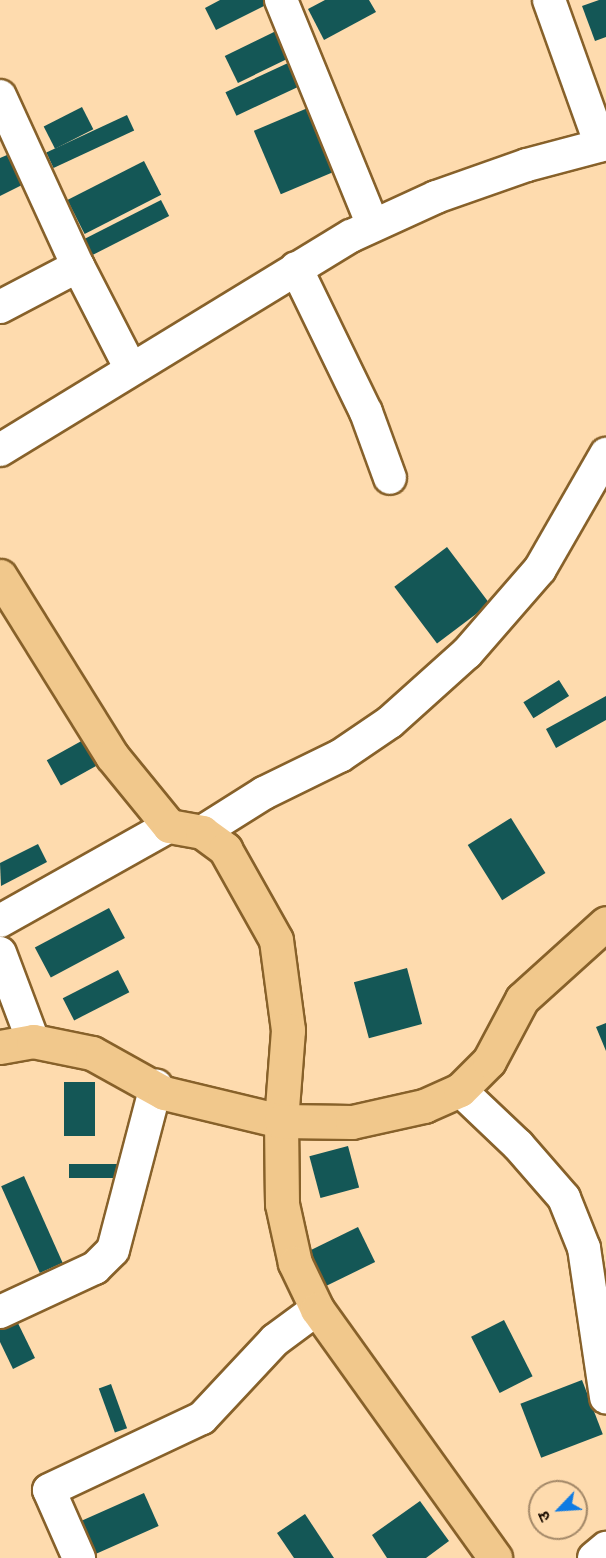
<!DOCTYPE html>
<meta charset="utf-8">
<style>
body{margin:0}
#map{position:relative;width:606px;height:1558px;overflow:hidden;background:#fedbae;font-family:"Playfair Display","Noto Sans Devanagari",serif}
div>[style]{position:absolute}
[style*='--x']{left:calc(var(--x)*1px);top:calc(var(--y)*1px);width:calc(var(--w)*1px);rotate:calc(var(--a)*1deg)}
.building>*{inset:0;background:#145756;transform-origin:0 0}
.roads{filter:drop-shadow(2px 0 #87612a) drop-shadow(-2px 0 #87612a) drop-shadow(0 2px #87612a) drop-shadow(0 -2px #87612a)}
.minor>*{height:32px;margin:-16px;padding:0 16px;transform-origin:16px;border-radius:16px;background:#fff}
.major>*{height:33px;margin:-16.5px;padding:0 16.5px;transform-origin:16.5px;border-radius:16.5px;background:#f1c88c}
span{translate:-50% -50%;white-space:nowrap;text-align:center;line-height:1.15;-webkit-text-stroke:6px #fedbae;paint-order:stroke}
.north{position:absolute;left:528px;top:1480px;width:60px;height:60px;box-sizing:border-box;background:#fedbae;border:2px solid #a38868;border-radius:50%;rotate:245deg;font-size:16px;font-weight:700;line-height:24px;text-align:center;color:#1a0c00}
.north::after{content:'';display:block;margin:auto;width:21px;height:27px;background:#0e7be3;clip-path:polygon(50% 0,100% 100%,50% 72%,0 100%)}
</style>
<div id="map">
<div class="building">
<div style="clip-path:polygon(220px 0,268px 0,270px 3px,216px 30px,205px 8px)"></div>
<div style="clip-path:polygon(325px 0,369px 0,376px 12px,324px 40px,308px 9px)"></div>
<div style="clip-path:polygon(599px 0,606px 0,606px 37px,595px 41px,582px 6px)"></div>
<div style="left:276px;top:31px;width:30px;height:57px;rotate:64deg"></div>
<div style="left:288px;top:63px;width:26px;height:69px;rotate:65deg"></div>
<div style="left:82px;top:107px;width:25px;height:43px;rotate:63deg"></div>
<div style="left:310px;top:107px;width:69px;height:61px;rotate:67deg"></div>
<div style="left:127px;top:115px;width:17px;height:89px;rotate:65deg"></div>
<div style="clip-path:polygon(7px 155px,22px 185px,0 196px,0 158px)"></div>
<div style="left:144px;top:161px;width:38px;height:86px;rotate:63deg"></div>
<div style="left:161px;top:200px;width:18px;height:86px;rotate:63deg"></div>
<div style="left:447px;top:547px;width:71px;height:66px;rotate:53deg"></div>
<div style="left:559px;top:680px;width:19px;height:42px;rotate:58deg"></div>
<div style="clip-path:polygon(606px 696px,606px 720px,556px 748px,546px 729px)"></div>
<div style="left:94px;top:734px;width:29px;height:54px;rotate:61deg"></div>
<div style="left:511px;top:818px;width:65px;height:51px;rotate:58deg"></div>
<div style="clip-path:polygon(38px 844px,47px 862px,1px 886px,0 863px)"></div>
<div style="left:109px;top:908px;width:34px;height:84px;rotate:62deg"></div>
<div style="left:407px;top:968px;width:58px;height:55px;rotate:75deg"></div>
<div style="left:118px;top:970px;width:25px;height:62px;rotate:63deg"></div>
<div style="clip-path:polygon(606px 1023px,606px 1051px,596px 1027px)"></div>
<div style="left:64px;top:1082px;width:31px;height:54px"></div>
<div style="left:348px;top:1146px;width:43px;height:40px;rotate:75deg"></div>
<div style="left:124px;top:1164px;width:14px;height:55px;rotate:90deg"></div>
<div style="left:24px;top:1176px;width:95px;height:25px;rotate:66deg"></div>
<div style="left:358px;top:1227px;width:39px;height:58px;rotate:64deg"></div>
<div style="clip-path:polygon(12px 1311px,35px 1358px,13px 1369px,0 1342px,0 1317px)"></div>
<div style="left:504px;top:1320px;width:63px;height:37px;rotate:63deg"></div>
<div style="left:582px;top:1380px;width:58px;height:66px;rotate:69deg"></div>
<div style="left:111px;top:1384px;width:47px;height:13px;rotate:70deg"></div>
<div style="left:144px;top:1493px;width:36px;height:77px;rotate:66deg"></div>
<div style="clip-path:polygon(420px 1501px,449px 1541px,426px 1558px,387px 1558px,372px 1535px)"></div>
<div style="clip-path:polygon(305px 1514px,334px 1558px,294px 1558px,277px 1533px)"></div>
</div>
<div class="roads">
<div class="minor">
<div style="--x:281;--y:0;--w:243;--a:67.8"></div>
<div style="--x:549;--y:0;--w:154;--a:70.3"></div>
<div style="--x:0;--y:96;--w:187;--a:65.4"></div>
<div style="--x:78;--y:266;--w:114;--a:62.8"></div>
<div style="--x:296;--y:268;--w:160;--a:64.1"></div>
<div style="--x:366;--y:412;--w:70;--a:70"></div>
<div style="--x:0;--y:307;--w:88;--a:-27.7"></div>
<div style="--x:0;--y:450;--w:411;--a:-31.4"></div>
<div style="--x:351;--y:236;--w:94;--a:-24.6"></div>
<div style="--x:436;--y:197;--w:96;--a:-19.4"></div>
<div style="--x:527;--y:165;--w:82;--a:-14.9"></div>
<div style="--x:202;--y:832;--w:73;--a:-32.2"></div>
<div style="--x:264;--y:793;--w:85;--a:-26"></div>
<div style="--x:340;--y:756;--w:60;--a:-34.2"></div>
<div style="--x:390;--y:722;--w:103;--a:-41.9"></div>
<div style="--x:467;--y:653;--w:111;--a:-49"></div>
<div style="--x:540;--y:569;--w:133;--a:-60.1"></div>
<div style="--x:0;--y:921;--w:194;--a:-29.3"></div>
<div style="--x:0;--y:953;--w:94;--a:69.4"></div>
<div style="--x:460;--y:1090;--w:80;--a:43.5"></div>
<div style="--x:518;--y:1145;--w:70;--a:49"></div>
<div style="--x:564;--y:1198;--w:54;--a:68.2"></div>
<div style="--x:584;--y:1248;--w:151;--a:81.6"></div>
<div style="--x:0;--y:1312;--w:105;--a:-24.9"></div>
<div style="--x:95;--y:1268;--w:25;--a:-45"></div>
<div style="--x:113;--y:1250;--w:170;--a:-75.3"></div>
<div style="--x:79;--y:1558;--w:74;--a:-113.8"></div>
<div style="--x:49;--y:1490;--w:169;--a:-25.2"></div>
<div style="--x:202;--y:1418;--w:107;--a:-46.9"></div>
<div style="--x:275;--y:1340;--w:52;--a:-36.4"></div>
<div style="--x:594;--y:1558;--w:16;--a:-40"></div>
</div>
<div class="major">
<div style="--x:0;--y:576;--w:212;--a:58.1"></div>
<div style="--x:112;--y:756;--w:90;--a:50.8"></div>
<div style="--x:169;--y:826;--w:34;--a:10"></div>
<div style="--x:202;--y:832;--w:29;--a:36"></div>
<div style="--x:225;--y:849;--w:104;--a:60.7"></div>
<div style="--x:276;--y:940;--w:91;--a:82.4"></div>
<div style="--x:288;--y:1030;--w:91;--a:94.4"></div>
<div style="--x:281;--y:1121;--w:83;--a:89.3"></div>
<div style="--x:282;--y:1204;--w:60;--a:77.6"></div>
<div style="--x:295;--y:1263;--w:51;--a:64.4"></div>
<div style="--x:317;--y:1309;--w:306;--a:54.4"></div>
<div style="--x:0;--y:1047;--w:34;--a:-10"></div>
<div style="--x:33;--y:1041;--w:60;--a:11.5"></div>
<div style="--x:92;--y:1053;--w:82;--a:29.1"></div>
<div style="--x:164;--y:1093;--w:120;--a:13.5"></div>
<div style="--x:281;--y:1121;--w:71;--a:0.8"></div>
<div style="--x:352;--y:1122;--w:74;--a:-12.5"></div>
<div style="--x:424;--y:1106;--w:39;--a:-24"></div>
<div style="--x:460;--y:1090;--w:41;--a:-45"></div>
<div style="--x:489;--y:1061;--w:70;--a:-62"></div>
<div style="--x:522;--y:999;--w:113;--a:-42.1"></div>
</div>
</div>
<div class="north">उ</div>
</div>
